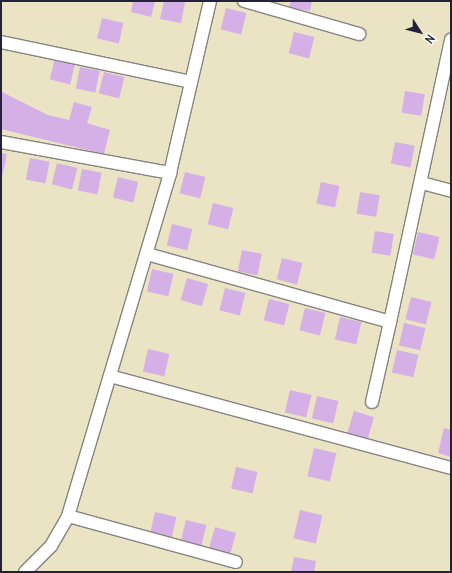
<!DOCTYPE html>
<style>
body{margin:0}
#map{position:relative;width:452px;height:573px;overflow:hidden;background:#eae4c4;font-family:Delius,sans-serif}
div>[style]{position:absolute}
[style*='--x']{left:calc(var(--x)*1px);top:calc(var(--y)*1px);width:calc(var(--w)*1px);rotate:calc(var(--a)*1deg)}
.building>*{inset:0;background:#d5b0e6;transform-origin:0 0}
.roads{filter:drop-shadow(1px 0 #868380) drop-shadow(-1px 0 #868380) drop-shadow(0 1px #868380) drop-shadow(0 -1px #868380)}
.minor>*{height:12px;margin:-6px;padding:0 6px;transform-origin:6px;border-radius:6px;background:#fff}
span{translate:-50% -50%;white-space:nowrap;text-align:center;line-height:1.15;-webkit-text-stroke:3.5px #fdfcf7;paint-order:stroke}
.frame{position:absolute;inset:0;border:2px solid #22223b;pointer-events:none}
.north{position:absolute;left:400px;top:12px;width:40px;height:40px;-webkit-text-stroke:3px #fdfcf7;paint-order:stroke;rotate:126deg;font-size:11px;font-weight:700;line-height:16px;text-align:center;color:#22223b}
.north::after{content:'';display:block;margin:auto;width:14px;height:18px;background:#22223b;clip-path:polygon(50% 0,100% 100%,50% 72%,0 100%)}
</style>
<div id="map">
<div class="building">
<div style="clip-path:polygon(133px 1px,155px 1px,151px 17px,131px 12px)"></div>
<div style="clip-path:polygon(164px 1px,185px 2px,181px 23px,160px 19px)"></div>
<div style="clip-path:polygon(291px 1px,312px 1px,310px 11px,289px 7px)"></div>
<div style="left:226px;top:8px;width:21px;height:22px;rotate:14deg"></div>
<div style="left:102px;top:18px;width:22px;height:21px;rotate:13deg"></div>
<div style="left:294px;top:32px;width:21px;height:22px;rotate:14deg"></div>
<div style="left:55px;top:58px;width:21px;height:22px;rotate:14deg"></div>
<div style="left:80px;top:67px;width:20px;height:22px;rotate:11deg"></div>
<div style="left:104px;top:72px;width:21px;height:22px;rotate:14deg"></div>
<div style="left:405px;top:91px;width:20px;height:22px;rotate:9deg"></div>
<div style="clip-path:polygon(2px 92px,48px 115px,69px 120px,74px 102px,92px 107px,87px 123px,110px 130px,104px 154px,1px 129px)"></div>
<div style="left:395px;top:142px;width:20px;height:22px;rotate:11deg"></div>
<div style="clip-path:polygon(1px 153px,7px 154px,2px 177px,1px 177px)"></div>
<div style="left:30px;top:158px;width:20px;height:22px;rotate:11deg"></div>
<div style="left:57px;top:163px;width:21px;height:22px;rotate:14deg"></div>
<div style="left:82px;top:169px;width:20px;height:22px;rotate:11deg"></div>
<div style="left:185px;top:172px;width:21px;height:22px;rotate:14deg"></div>
<div style="left:118px;top:177px;width:21px;height:21px;rotate:14deg"></div>
<div style="left:321px;top:182px;width:19px;height:22px;rotate:12deg"></div>
<div style="left:360px;top:192px;width:20px;height:22px;rotate:9deg"></div>
<div style="left:213px;top:203px;width:21px;height:22px;rotate:14deg"></div>
<div style="left:172px;top:224px;width:21px;height:22px;rotate:14deg"></div>
<div style="left:375px;top:231px;width:19px;height:22px;rotate:9deg"></div>
<div style="left:418px;top:232px;width:22px;height:23px;rotate:13deg"></div>
<div style="left:242px;top:250px;width:20px;height:22px;rotate:11deg"></div>
<div style="left:282px;top:258px;width:21px;height:22px;rotate:14deg"></div>
<div style="left:152px;top:269px;width:22px;height:23px;rotate:13deg"></div>
<div style="left:187px;top:278px;width:22px;height:23px;rotate:16deg"></div>
<div style="left:225px;top:288px;width:21px;height:23px;rotate:14deg"></div>
<div style="left:411px;top:297px;width:21px;height:23px;rotate:14deg"></div>
<div style="left:269px;top:299px;width:21px;height:22px;rotate:14deg"></div>
<div style="left:305px;top:308px;width:21px;height:23px;rotate:14deg"></div>
<div style="left:340px;top:317px;width:22px;height:23px;rotate:13deg"></div>
<div style="left:404px;top:323px;width:22px;height:23px;rotate:13deg"></div>
<div style="left:148px;top:349px;width:22px;height:23px;rotate:13deg"></div>
<div style="left:397px;top:350px;width:22px;height:23px;rotate:13deg"></div>
<div style="left:290px;top:390px;width:22px;height:23px;rotate:13deg"></div>
<div style="left:317px;top:396px;width:22px;height:23px;rotate:13deg"></div>
<div style="left:354px;top:411px;width:21px;height:23px;rotate:17deg"></div>
<div style="clip-path:polygon(444px 428px,451px 430px,451px 457px,438px 453px)"></div>
<div style="left:314px;top:448px;width:23px;height:29px;rotate:13deg"></div>
<div style="left:236px;top:467px;width:22px;height:22px;rotate:13deg"></div>
<div style="left:300px;top:510px;width:23px;height:29px;rotate:13deg"></div>
<div style="left:155px;top:512px;width:22px;height:23px;rotate:13deg"></div>
<div style="left:186px;top:520px;width:21px;height:22px;rotate:14deg"></div>
<div style="left:215px;top:527px;width:22px;height:23px;rotate:16deg"></div>
<div style="clip-path:polygon(294px 557px,316px 561px,314px 572px,291px 572px)"></div>
</div>
<div class="roads">
<div class="minor">
<div style="--x:244;--y:1;--w:120;--a:16"></div>
<div style="--x:1;--y:42;--w:194;--a:11.9"></div>
<div style="--x:1;--y:142;--w:172;--a:10.4"></div>
<div style="--x:422;--y:183;--w:30;--a:15"></div>
<div style="--x:147;--y:254;--w:252;--a:15.6"></div>
<div style="--x:390;--y:322;--w:289;--a:-77.8"></div>
<div style="--x:110;--y:376;--w:353;--a:15.1"></div>
<div style="--x:372;--y:402;--w:82;--a:-77.3"></div>
<div style="--x:68;--y:516;--w:174;--a:15.3"></div>
<div style="--x:25;--y:572;--w:37;--a:-45"></div>
<div style="--x:51;--y:546;--w:34;--a:-60"></div>
<div style="--x:68;--y:516;--w:358;--a:-73.4"></div>
<div style="--x:170;--y:173;--w:177;--a:-76.9"></div>
</div>
</div>
<div class="frame"></div>
<div class="north">N</div>
</div>
